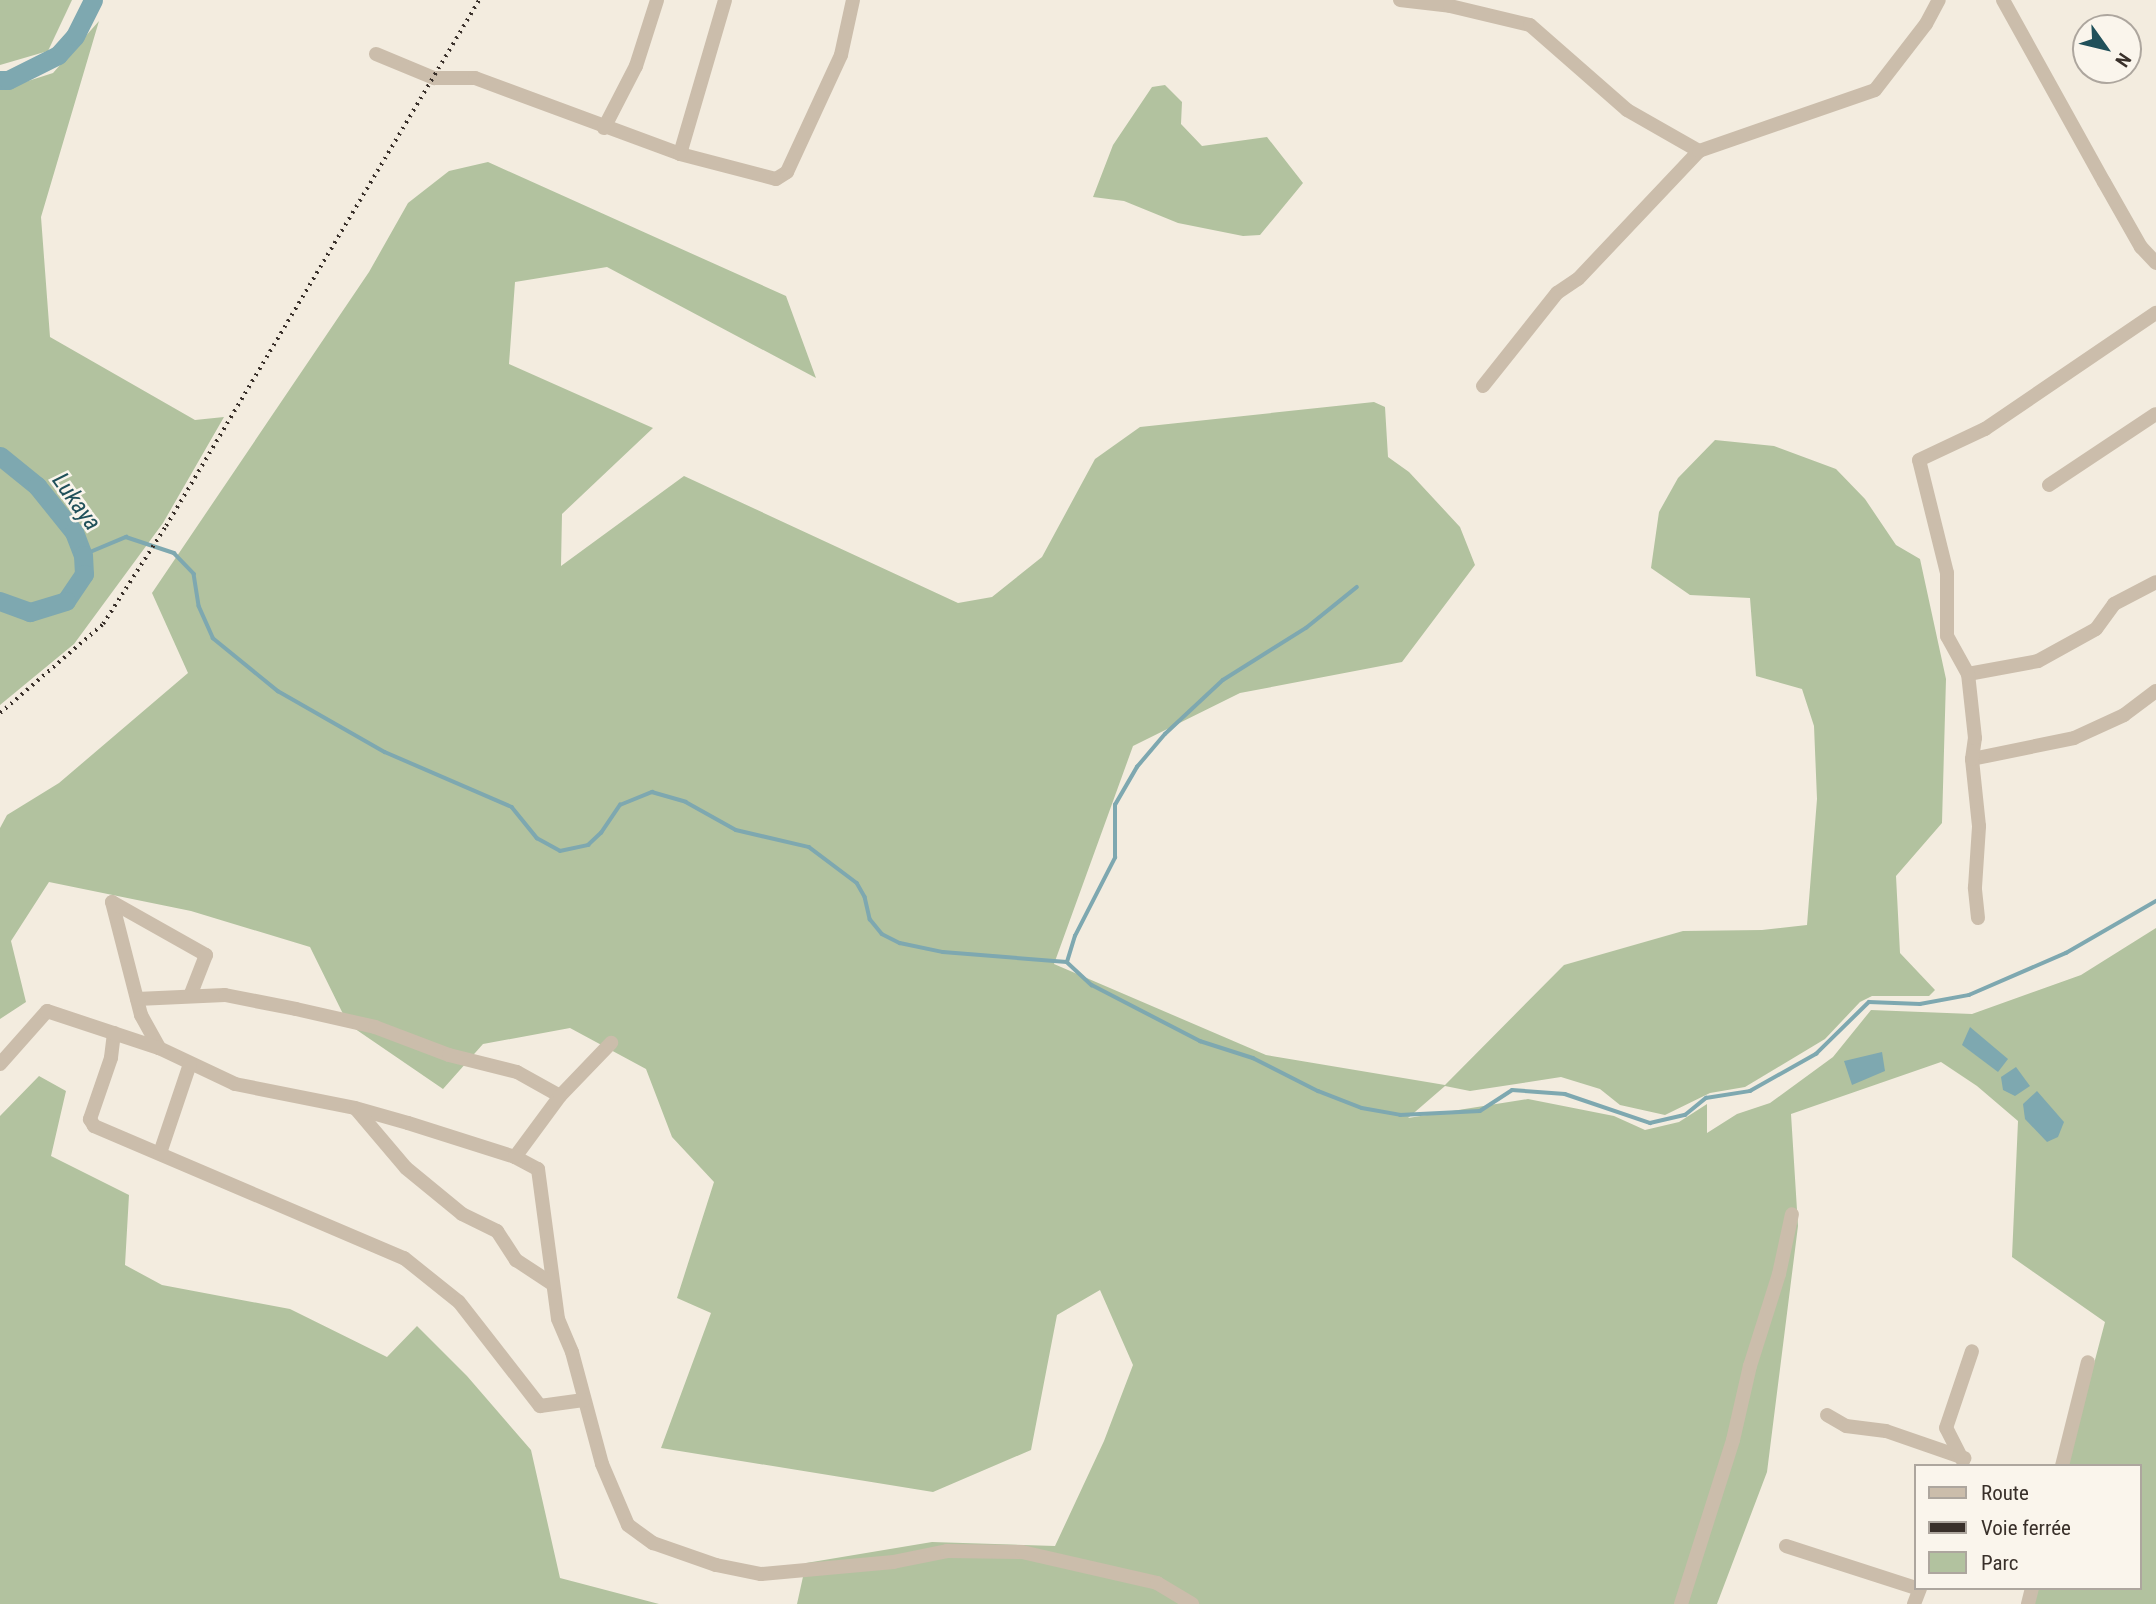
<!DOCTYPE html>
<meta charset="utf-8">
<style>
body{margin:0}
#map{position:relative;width:2156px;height:1604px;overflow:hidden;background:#f3ecdf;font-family:"Roboto Condensed",sans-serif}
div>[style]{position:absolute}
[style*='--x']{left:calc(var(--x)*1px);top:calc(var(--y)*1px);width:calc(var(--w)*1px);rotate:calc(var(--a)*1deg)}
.green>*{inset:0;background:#b2c29f}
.water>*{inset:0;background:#7ea8b0}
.stream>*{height:3.5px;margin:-1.75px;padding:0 1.75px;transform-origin:1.75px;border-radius:1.75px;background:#7ea8b0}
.river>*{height:19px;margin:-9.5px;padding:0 9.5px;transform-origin:9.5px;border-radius:9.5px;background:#7ea8b0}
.minor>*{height:14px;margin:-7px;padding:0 7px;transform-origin:7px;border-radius:7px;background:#cbbdab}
.rail>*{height:3.5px;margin-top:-1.75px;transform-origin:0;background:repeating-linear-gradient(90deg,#39302a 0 2px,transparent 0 7px)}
span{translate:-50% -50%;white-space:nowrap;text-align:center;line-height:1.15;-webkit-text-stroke:5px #faf5ec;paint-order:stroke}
.water-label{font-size:24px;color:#20505a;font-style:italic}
.legend{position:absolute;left:1914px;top:1464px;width:228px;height:126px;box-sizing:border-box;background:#faf5ec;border:2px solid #ada69e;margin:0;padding:9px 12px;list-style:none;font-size:21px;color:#39302a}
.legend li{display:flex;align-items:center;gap:14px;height:35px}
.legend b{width:35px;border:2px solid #ada69e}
.north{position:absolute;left:2072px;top:14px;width:70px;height:70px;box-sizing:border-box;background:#faf5ec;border:2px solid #ada69e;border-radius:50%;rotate:124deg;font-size:19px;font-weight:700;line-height:28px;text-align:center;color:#39302a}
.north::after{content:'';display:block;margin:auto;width:24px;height:32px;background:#20505a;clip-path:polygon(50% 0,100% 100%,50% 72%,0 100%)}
</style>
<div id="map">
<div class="green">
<div style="clip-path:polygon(0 0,72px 0,48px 51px,0 65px)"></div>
<div style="clip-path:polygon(99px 21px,41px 217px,50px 337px,195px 420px,224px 417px,163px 523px,74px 644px,0 705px,0 90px,53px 73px)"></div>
<div style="clip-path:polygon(1165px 85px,1182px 102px,1181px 124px,1202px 146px,1267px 137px,1303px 183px,1260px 235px,1243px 236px,1178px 223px,1124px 201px,1093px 197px,1113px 145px,1152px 87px)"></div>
<div style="clip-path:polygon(488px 162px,786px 296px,816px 378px,607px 267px,515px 282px,509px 364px,653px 428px,562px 514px,561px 566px,684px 476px,958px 603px,992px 597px,1042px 557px,1095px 459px,1140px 427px,1374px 402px,1385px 407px,1388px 457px,1409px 472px,1460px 527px,1475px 565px,1402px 662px,1240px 693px,1133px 746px,1054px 964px,1266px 1055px,1445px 1085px,1564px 965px,1683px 931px,1762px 930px,1807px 925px,1817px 799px,1814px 726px,1802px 689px,1756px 676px,1750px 598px,1690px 595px,1651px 568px,1659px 512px,1678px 478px,1715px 440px,1774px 446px,1836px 469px,1865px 499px,1896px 545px,1920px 559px,1946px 679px,1942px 823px,1896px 876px,1900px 953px,1935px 990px,1929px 996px,1872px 996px,1860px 1002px,1825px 1039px,1745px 1087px,1710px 1093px,1665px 1115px,1620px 1105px,1600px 1089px,1561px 1077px,1470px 1091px,1445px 1086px,1408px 1118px,1528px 1099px,1614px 1116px,1645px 1130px,1679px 1122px,1707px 1104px,1707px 1133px,1737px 1114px,1770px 1103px,1833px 1057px,1871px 1010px,1972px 1014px,2081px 975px,2156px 928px,2156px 1604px,2030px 1604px,2034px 1588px,2140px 1588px,2140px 1466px,2067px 1466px,2105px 1322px,2012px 1257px,2018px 1121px,1977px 1086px,1941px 1062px,1791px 1114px,1798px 1226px,1767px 1472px,1717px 1604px,797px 1604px,806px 1563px,932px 1542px,1055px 1546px,1104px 1441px,1133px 1365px,1100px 1290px,1057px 1315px,1031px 1450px,933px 1492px,661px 1448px,711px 1313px,677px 1298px,714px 1182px,672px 1137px,646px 1069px,570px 1028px,483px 1044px,443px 1089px,348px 1024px,310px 947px,191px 911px,49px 882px,11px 941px,26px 1002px,0 1019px,0 828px,7px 815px,59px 783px,188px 673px,152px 593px,369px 272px,408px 203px,449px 171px)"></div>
<div style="clip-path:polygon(39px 1076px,66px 1091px,51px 1156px,129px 1195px,125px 1265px,162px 1285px,290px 1309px,387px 1357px,417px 1326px,467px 1376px,531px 1450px,560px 1578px,659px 1604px,0 1604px,0 1116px)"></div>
</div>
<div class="water">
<div style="clip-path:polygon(1970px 1027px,2008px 1059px,1998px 1072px,1962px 1045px)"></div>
<div style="clip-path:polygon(1882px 1052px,1885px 1071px,1852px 1085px,1844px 1061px)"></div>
<div style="clip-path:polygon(2016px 1067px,2030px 1086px,2015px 1096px,2003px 1090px,2001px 1077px)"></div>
<div style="clip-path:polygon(2037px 1091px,2064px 1122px,2058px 1137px,2047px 1142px,2025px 1119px,2023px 1104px)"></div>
</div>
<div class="stream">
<div style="--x:83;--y:555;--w:47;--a:-22.7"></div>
<div style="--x:126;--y:537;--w:51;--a:18.4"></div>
<div style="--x:174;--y:553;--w:29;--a:46"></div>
<div style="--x:194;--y:574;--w:32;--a:81"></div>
<div style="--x:199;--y:606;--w:35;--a:66"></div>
<div style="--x:213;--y:638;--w:84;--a:39.2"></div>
<div style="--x:278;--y:691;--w:123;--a:29.7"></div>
<div style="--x:385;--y:752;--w:138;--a:23.4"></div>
<div style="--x:512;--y:807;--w:40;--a:51"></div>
<div style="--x:537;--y:838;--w:26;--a:29"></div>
<div style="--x:560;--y:851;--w:29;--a:-12"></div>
<div style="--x:588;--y:845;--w:18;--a:-43"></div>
<div style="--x:601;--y:833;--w:34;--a:-56"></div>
<div style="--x:620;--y:805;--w:35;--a:-22"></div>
<div style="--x:652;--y:792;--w:35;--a:16"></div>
<div style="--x:686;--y:802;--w:57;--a:29.2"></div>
<div style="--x:736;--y:830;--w:75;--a:13.1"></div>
<div style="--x:809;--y:847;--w:60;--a:36.9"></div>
<div style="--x:857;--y:883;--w:16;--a:60"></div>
<div style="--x:865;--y:897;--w:23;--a:77"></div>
<div style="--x:870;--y:919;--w:19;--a:51"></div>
<div style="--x:882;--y:934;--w:20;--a:27"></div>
<div style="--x:900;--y:943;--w:44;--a:11.8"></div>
<div style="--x:943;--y:952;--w:124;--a:4.6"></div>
<div style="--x:1067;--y:962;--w:34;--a:43"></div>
<div style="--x:1092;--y:985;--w:122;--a:27.4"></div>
<div style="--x:1200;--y:1041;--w:56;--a:17.8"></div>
<div style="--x:1253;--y:1058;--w:73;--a:26.9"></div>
<div style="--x:1318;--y:1091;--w:47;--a:21.1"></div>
<div style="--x:1362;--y:1108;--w:39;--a:10"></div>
<div style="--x:1400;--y:1115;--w:80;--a:-2.9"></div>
<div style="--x:1480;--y:1111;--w:38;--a:-33"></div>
<div style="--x:1512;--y:1090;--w:53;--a:4.3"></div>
<div style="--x:1565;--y:1094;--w:90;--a:18.8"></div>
<div style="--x:1650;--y:1123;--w:36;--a:-13"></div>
<div style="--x:1685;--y:1115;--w:27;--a:-39"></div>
<div style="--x:1706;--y:1098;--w:45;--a:-9"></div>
<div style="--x:1750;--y:1091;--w:76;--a:-29.3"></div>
<div style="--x:1816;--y:1054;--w:74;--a:-44.5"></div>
<div style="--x:1869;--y:1002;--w:51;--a:2.2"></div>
<div style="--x:1920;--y:1004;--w:50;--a:-10.4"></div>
<div style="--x:1969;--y:995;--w:106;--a:-23.4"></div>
<div style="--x:2066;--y:953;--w:104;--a:-30"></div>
<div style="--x:1067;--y:962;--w:27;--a:-73"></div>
<div style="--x:1075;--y:936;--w:88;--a:-62.9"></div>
<div style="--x:1115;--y:858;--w:53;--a:-90"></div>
<div style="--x:1115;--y:805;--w:44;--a:-59.9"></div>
<div style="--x:1137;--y:767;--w:43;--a:-49.7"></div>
<div style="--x:1165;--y:734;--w:79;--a:-43"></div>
<div style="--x:1223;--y:680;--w:98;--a:-32.1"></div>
<div style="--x:1306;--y:628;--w:65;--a:-38.8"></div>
</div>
<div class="river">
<div style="--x:0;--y:80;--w:8;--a:0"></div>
<div style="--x:8;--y:80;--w:56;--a:-26.6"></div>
<div style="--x:58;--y:55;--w:25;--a:-48"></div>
<div style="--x:75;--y:36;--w:40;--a:-63.4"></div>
<div style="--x:0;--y:456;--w:48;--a:39"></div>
<div style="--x:37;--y:486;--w:59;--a:51.2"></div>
<div style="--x:74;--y:532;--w:25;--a:69"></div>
<div style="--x:83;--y:555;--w:19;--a:87"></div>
<div style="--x:84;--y:574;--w:32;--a:124"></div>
<div style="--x:66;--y:601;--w:38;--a:163"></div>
<div style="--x:30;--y:612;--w:32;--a:-160"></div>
</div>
<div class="minor">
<div style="--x:1400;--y:0;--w:50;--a:6.8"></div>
<div style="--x:1450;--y:6;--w:82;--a:13.4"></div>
<div style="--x:1530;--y:25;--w:129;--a:41.2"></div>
<div style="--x:1627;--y:110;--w:83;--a:29.7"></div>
<div style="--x:2003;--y:0;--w:208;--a:61"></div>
<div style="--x:2104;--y:182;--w:75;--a:60.4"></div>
<div style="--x:2141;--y:247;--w:22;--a:47"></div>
<div style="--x:376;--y:54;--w:63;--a:22.5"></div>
<div style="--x:434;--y:78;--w:41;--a:0"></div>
<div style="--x:475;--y:78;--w:219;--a:20.3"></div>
<div style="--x:680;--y:154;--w:99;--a:14.6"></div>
<div style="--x:776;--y:179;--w:13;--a:-32"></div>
<div style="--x:787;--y:172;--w:129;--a:-65.2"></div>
<div style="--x:841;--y:55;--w:56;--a:-77.7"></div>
<div style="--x:604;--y:128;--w:70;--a:-62.7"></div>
<div style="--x:636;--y:66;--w:69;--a:-72.3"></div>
<div style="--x:680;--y:154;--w:160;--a:-73.7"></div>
<div style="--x:1483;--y:386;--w:119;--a:-51.5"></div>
<div style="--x:1557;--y:293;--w:25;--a:-34"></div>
<div style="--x:1578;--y:279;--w:176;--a:-46.6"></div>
<div style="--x:1699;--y:151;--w:186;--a:-19.1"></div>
<div style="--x:1875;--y:90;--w:83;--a:-52.3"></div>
<div style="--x:1926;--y:24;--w:27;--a:-62"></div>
<div style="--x:2049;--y:485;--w:128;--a:-33.6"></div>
<div style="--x:1968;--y:674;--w:71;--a:-10.5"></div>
<div style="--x:2038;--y:661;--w:66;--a:-28.9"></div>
<div style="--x:2096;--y:629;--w:31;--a:-54"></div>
<div style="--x:2114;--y:604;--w:47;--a:-27.6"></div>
<div style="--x:1972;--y:759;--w:104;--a:-11.6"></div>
<div style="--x:2074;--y:738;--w:55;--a:-24.7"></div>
<div style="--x:2124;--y:715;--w:40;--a:-37"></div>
<div style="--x:112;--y:902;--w:117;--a:75.6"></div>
<div style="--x:141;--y:1015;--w:38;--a:61"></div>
<div style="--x:159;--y:1048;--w:84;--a:25.3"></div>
<div style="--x:235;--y:1084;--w:122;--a:11.3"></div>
<div style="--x:355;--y:1108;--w:55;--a:15.8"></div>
<div style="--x:408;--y:1123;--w:112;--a:17.6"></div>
<div style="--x:515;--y:1157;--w:26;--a:28"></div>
<div style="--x:538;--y:1169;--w:151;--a:82.4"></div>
<div style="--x:558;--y:1319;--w:36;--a:67"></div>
<div style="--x:572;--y:1352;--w:116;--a:75"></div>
<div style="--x:602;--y:1464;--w:66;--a:66.9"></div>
<div style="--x:628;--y:1525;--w:31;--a:36"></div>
<div style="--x:653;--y:1543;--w:67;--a:19.2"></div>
<div style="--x:716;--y:1565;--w:46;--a:11.3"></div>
<div style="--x:761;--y:1574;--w:133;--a:-5.2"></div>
<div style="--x:893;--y:1562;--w:55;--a:-11.5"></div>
<div style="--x:947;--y:1551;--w:75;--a:0.8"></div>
<div style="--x:1022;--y:1552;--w:139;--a:12.9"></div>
<div style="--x:1157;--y:1583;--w:41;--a:31"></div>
<div style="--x:112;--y:902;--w:108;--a:29.4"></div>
<div style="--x:206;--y:955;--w:44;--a:111.3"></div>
<div style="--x:1978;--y:918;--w:31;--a:-96"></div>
<div style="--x:1975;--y:887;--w:61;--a:-86.2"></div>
<div style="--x:1979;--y:826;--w:67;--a:-96"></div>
<div style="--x:1972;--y:759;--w:21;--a:-82"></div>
<div style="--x:1975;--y:738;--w:64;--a:-96.2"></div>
<div style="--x:1968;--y:674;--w:43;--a:-118.9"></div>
<div style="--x:1947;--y:636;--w:63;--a:-90"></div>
<div style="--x:1947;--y:573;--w:116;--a:-103.9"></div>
<div style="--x:1919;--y:460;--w:73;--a:-25.2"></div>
<div style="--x:1985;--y:429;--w:207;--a:-34.2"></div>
<div style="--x:137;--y:999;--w:88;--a:-2.6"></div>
<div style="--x:225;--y:995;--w:72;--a:11.2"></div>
<div style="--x:296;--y:1009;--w:81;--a:12.8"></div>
<div style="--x:375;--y:1027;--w:79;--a:20.7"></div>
<div style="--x:449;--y:1055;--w:70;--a:14"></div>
<div style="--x:517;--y:1072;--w:49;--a:29.2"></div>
<div style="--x:114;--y:1033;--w:25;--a:97"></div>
<div style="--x:111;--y:1058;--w:65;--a:109"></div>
<div style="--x:90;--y:1119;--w:8;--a:60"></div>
<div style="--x:94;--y:1126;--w:337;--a:23.1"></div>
<div style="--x:404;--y:1258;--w:70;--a:38.7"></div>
<div style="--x:459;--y:1302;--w:132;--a:52.1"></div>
<div style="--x:540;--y:1406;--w:44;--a:-7.8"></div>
<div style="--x:0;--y:1064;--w:71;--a:-48.4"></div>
<div style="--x:47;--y:1011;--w:118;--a:18.3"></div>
<div style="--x:356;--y:1109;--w:77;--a:49.7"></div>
<div style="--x:406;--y:1168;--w:72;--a:39.4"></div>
<div style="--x:462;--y:1214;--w:39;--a:26"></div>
<div style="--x:497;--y:1231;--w:35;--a:57"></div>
<div style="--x:516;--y:1260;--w:42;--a:33.3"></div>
<div style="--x:160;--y:1153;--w:94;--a:-71.4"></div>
<div style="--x:515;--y:1157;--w:76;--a:-53.6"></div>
<div style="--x:560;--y:1096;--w:74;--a:-46.1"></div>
<div style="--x:1827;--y:1415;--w:22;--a:30"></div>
<div style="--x:1846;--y:1426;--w:40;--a:7.1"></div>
<div style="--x:1886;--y:1431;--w:83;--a:19.1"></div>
<div style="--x:1963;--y:1461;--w:37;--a:-117"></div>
<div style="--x:1946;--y:1428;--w:81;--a:-71.3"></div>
<div style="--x:2062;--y:1466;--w:107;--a:-76"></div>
<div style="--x:1786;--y:1546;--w:137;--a:17.9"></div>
<div style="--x:1681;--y:1604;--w:172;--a:-72.4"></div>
<div style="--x:1733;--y:1440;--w:76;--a:-77.1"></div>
<div style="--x:1750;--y:1366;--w:96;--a:-72.5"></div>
<div style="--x:1779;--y:1274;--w:61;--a:-77.8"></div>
<div style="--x:1914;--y:1604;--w:17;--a:-69"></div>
<div style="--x:2028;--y:1604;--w:16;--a:-76"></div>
</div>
<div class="rail">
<div style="--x:0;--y:713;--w:136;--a:-40.8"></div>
<div style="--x:103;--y:624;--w:117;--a:-57.3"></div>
<div style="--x:166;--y:526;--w:612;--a:-59.24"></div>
</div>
<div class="water-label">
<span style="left:76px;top:502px;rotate:54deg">Lukaya</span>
</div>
<ul class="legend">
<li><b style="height:9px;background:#cbbdab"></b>Route</li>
<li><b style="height:9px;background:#39302a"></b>Voie ferrée</li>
<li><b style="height:19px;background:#b2c29f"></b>Parc</li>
</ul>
<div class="north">N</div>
</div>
